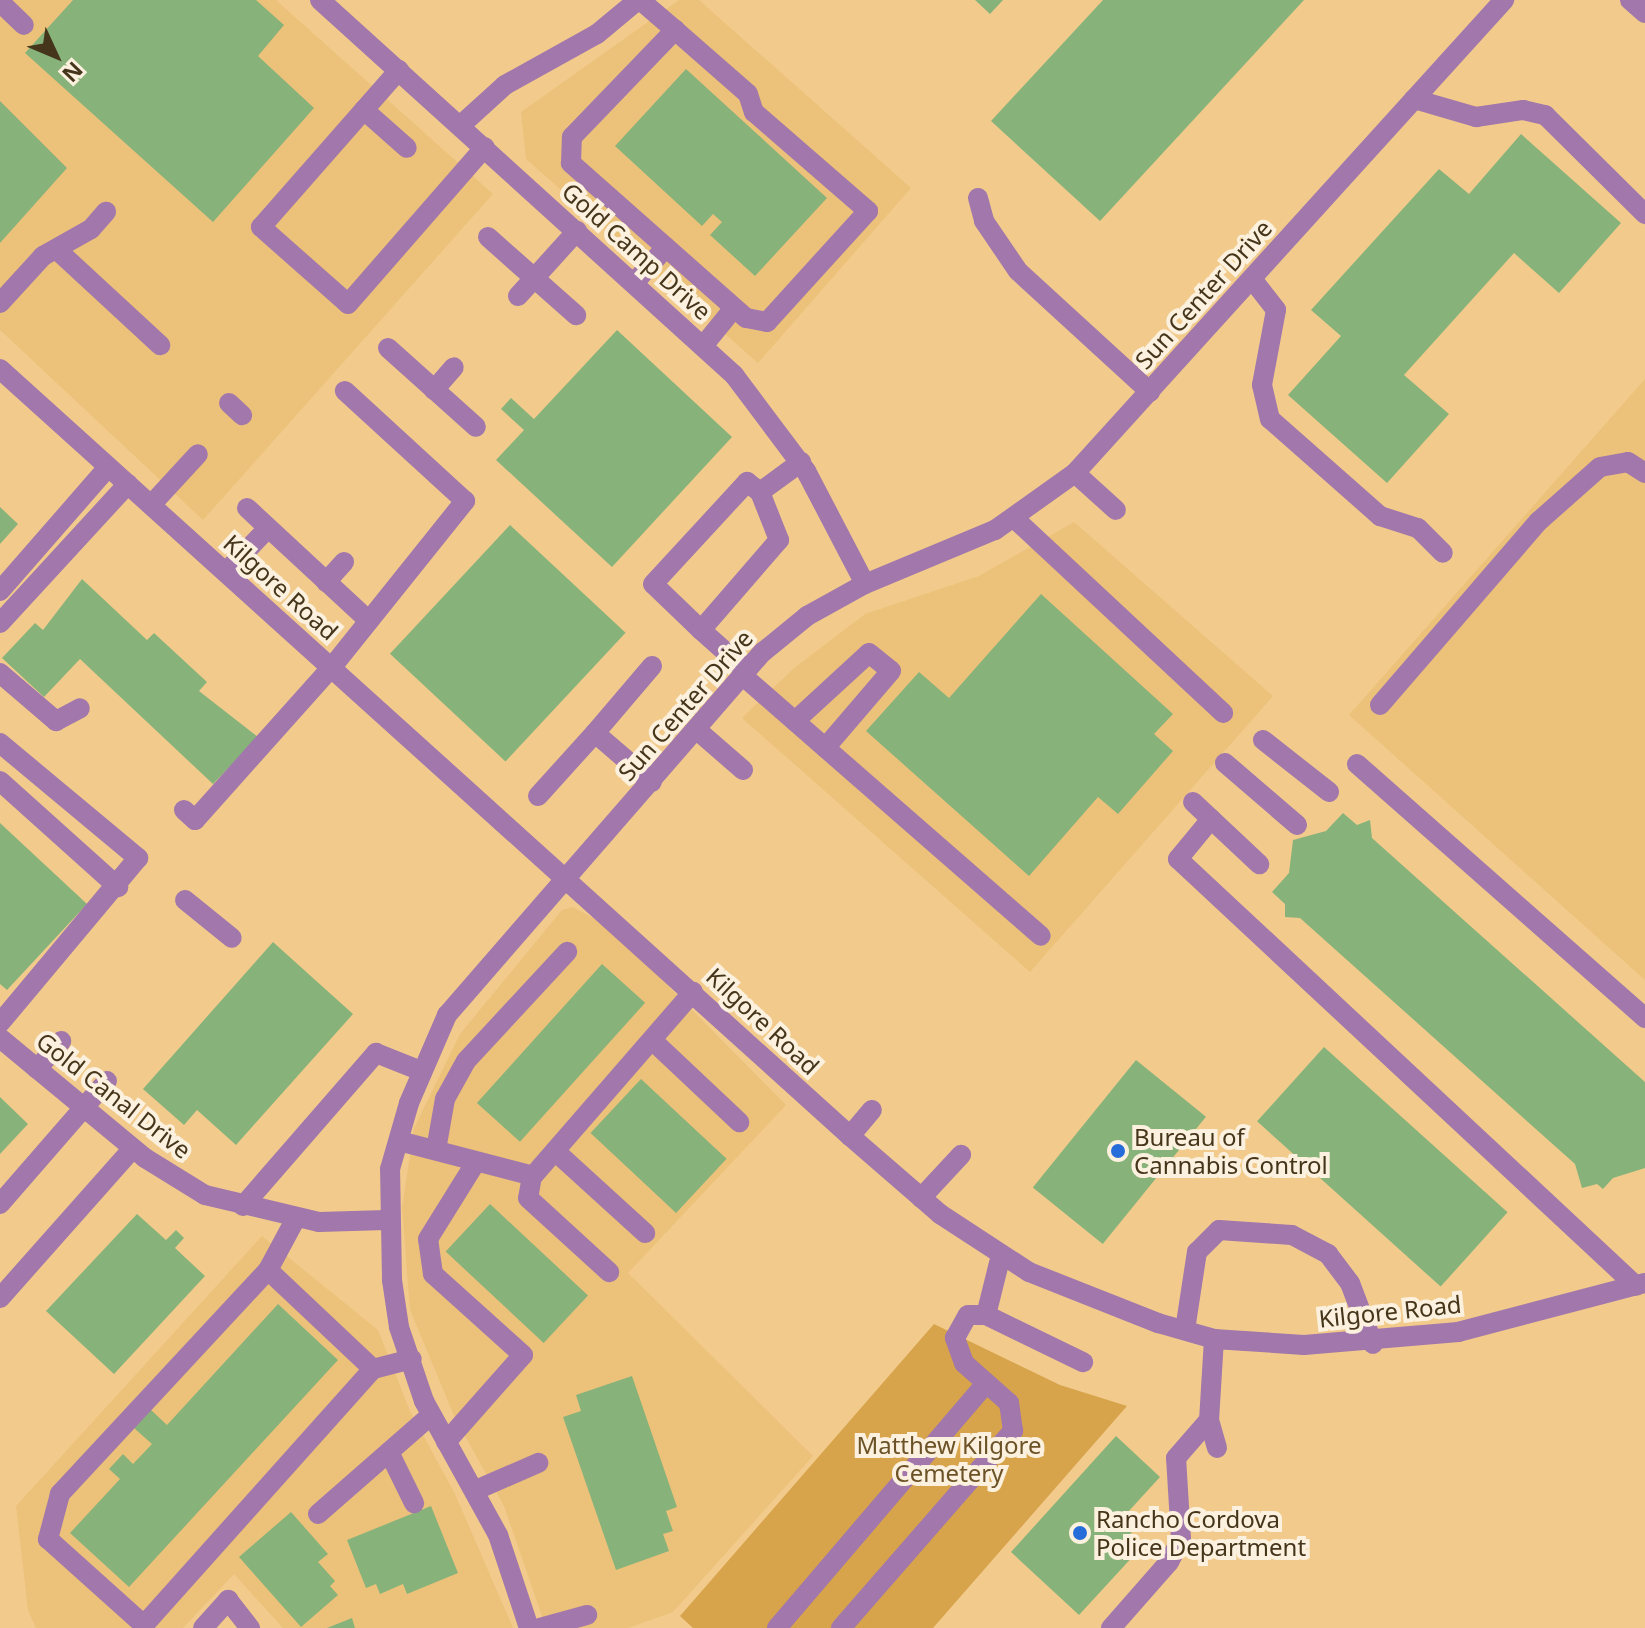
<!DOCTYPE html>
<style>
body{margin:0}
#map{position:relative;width:1645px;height:1628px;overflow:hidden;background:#f2cb8c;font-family:"Noto Sans",sans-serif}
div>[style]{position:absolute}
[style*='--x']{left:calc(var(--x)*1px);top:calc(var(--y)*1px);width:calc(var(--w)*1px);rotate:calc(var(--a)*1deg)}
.built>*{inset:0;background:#ecc17a}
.green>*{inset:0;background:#d7a44b}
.building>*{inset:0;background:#87b37b;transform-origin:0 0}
.minor>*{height:20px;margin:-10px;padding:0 10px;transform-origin:10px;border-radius:10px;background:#a177ac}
.dots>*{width:22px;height:22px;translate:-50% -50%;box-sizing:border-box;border:4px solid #fcf1de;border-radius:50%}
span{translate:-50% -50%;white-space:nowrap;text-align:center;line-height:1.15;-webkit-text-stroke:8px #fcf1de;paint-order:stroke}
.street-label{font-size:24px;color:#45351b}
.poi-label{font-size:24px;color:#45351b}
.left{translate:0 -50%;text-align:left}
.park-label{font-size:24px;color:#6c5227}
.north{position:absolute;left:16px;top:16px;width:80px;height:80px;-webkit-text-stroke:6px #fcf1de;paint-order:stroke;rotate:134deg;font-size:22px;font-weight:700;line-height:32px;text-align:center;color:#45351b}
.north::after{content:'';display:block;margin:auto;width:28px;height:36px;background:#45351b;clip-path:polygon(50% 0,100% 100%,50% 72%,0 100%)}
</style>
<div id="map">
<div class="built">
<div style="clip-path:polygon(0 0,276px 0,493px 194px,203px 520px,0 330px)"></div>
<div style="clip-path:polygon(679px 0,699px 0,911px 188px,758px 363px,526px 159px,521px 112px)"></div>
<div style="clip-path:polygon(1645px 379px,1645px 980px,1349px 715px)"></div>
<div style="clip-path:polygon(1074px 522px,1273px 696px,1030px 972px,742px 718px,793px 669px,865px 614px,979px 576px)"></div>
<div style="clip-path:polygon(573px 907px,611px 928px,786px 1105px,628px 1273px,813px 1456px,673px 1612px,628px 1628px,546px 1628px,504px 1506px,455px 1418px,410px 1310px,402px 1208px,414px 1128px,460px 1034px,562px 910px)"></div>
<div style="clip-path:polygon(262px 1236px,378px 1330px,410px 1411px,455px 1494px,513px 1628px,283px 1628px,234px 1574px,183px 1628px,36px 1628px,28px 1610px,16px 1506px)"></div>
</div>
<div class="green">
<div style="clip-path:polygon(934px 1324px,1060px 1385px,1127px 1406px,933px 1628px,693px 1628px,680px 1616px)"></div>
</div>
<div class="building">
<div style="clip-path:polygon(73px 0,256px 0,284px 25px,258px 56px,314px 108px,213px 222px,25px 53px)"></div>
<div style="clip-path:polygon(975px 0,1003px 0,990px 14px)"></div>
<div style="clip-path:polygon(1103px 0,1304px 0,1100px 221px,991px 121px)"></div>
<div style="clip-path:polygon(686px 69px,827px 198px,755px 276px,710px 235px,722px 222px,713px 214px,702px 226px,615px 146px)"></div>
<div style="clip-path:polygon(0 101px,67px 168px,0 243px)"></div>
<div style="clip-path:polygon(1521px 134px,1621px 223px,1559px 293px,1514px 253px,1404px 375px,1449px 414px,1387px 483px,1288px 395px,1341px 336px,1311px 310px,1439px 169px,1469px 194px)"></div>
<div style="clip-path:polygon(617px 330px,732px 437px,612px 567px,496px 460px,524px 430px,501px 409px,511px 398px,534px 419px)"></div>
<div style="clip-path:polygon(0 507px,18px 524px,0 544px)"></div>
<div style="left:510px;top:525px;width:158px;height:176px;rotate:43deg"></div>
<div style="clip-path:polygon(82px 579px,147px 640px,154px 633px,207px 682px,199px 691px,258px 737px,213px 784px,80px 659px,44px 697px,2px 658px,35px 623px,43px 630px)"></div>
<div style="clip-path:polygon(1041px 594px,1173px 714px,1154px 734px,1173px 751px,1118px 814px,1098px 797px,1029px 876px,866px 731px,919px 672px,949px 698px)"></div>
<div style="clip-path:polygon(1343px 813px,1357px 825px,1370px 820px,1372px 838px,1645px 1082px,1645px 1168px,1613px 1178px,1603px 1189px,1597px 1184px,1582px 1188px,1575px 1164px,1300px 918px,1285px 917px,1285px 904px,1272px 892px,1289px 873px,1293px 840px,1326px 831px)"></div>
<div style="clip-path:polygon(0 823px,87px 904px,7px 990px,0 984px)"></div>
<div style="clip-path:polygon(273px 942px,353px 1014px,236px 1145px,197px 1110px,184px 1125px,143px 1089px)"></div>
<div style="left:602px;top:964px;width:58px;height:187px;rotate:42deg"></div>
<div style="left:1324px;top:1047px;width:247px;height:100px;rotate:42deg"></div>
<div style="left:1136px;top:1060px;width:90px;height:164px;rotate:39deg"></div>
<div style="left:641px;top:1079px;width:117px;height:74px;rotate:43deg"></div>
<div style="clip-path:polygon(0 1097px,28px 1124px,0 1154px)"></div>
<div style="left:490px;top:1204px;width:134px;height:65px;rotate:43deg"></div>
<div style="clip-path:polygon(137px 1214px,166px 1240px,176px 1230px,184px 1238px,175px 1248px,205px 1276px,114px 1374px,46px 1311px)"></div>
<div style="clip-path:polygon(278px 1304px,338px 1360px,129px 1587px,70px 1533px,120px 1479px,109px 1469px,123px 1454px,133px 1464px,152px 1444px,134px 1428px,151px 1410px,167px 1425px)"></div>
<div style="clip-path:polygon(632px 1376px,677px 1507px,666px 1511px,673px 1531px,663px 1534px,669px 1551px,616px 1570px,563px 1417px,581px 1411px,576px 1395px)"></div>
<div style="clip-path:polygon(1116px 1436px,1160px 1477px,1128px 1512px,1140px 1523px,1123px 1542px,1136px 1553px,1079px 1615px,1011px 1552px)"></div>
<div style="clip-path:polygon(431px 1506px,458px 1573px,407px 1594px,403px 1584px,380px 1594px,376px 1584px,366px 1588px,347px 1540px)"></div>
<div style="clip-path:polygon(291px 1512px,328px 1554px,318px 1562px,335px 1581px,330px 1586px,338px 1595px,301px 1627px,239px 1557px)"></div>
<div style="clip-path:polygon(352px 1618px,355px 1628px,327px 1628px)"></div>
</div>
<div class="minor">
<div style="--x:320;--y:0;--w:559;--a:42.17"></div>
<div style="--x:734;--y:375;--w:120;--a:53.1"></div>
<div style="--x:806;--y:471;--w:127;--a:62.4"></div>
<div style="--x:640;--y:0;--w:46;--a:40.6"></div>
<div style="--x:675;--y:30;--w:97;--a:41.2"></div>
<div style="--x:748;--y:94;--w:19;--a:72"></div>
<div style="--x:754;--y:112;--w:151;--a:41"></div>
<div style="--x:868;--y:211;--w:150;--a:132.3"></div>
<div style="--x:767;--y:322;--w:21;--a:-169"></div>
<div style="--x:746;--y:318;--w:234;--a:-138.5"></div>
<div style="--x:571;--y:163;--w:26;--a:-88"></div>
<div style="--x:572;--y:137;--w:149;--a:-46.1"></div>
<div style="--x:1630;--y:0;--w:20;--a:41"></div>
<div style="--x:0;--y:2;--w:33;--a:44"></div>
<div style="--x:399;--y:70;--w:209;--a:131.3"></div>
<div style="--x:261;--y:227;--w:116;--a:41.5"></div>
<div style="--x:348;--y:304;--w:208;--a:-48.9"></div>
<div style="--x:1414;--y:99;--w:65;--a:16.2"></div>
<div style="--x:1476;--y:117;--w:48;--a:-8.5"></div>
<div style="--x:1523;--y:110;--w:23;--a:13"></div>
<div style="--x:1545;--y:115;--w:141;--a:44.7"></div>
<div style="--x:364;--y:110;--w:57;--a:41.5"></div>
<div style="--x:461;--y:125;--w:59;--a:-42.3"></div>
<div style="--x:505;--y:85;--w:105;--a:-29"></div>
<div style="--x:597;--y:34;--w:53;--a:-39.7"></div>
<div style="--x:978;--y:198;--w:24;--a:75"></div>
<div style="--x:984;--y:221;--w:60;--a:55.8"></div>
<div style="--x:1018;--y:271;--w:179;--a:42.5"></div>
<div style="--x:488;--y:237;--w:118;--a:41.6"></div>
<div style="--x:56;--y:249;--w:142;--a:42.7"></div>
<div style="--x:1252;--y:279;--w:39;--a:52"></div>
<div style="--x:1276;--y:310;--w:76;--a:100.6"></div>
<div style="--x:1262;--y:385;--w:35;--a:77"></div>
<div style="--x:1270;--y:419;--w:147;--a:41.4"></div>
<div style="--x:1380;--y:516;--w:40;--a:18"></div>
<div style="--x:1418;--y:528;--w:35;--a:45"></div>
<div style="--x:634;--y:283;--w:48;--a:-48.4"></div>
<div style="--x:518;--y:296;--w:88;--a:-47.8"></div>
<div style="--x:0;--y:303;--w:64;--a:-47.5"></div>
<div style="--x:43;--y:256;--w:55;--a:-29.4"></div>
<div style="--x:91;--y:229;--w:23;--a:-49"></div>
<div style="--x:703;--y:346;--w:49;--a:-50.8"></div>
<div style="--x:388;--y:348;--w:118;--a:41.9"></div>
<div style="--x:0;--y:369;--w:1145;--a:42.06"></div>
<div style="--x:850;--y:1136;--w:119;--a:40.9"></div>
<div style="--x:940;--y:1214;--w:106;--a:33.1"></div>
<div style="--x:1029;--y:1272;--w:139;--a:21.6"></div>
<div style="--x:1158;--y:1323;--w:58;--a:15.9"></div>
<div style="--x:1214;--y:1339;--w:90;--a:3.8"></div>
<div style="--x:1304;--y:1345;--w:155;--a:-4.8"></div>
<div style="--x:1458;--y:1332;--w:193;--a:-14.7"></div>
<div style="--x:434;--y:390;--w:30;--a:-49"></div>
<div style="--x:229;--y:403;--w:18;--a:43"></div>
<div style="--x:1075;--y:473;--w:55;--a:42.1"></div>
<div style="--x:151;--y:505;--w:69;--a:-47.3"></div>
<div style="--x:247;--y:508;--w:166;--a:42.8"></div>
<div style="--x:1014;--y:518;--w:286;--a:43"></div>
<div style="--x:226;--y:572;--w:61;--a:-46.3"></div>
<div style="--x:326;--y:582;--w:27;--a:-48"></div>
<div style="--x:0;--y:591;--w:164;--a:-48.9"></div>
<div style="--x:0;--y:623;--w:189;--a:-47.4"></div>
<div style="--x:701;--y:630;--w:66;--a:-136.2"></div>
<div style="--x:653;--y:584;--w:139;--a:-47.3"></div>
<div style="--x:747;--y:482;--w:16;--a:38"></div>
<div style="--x:747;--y:671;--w:62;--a:-138.3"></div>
<div style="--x:701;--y:630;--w:119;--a:-49.1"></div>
<div style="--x:779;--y:540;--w:52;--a:-111.6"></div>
<div style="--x:760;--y:492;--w:51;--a:-36.2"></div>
<div style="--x:0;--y:673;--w:74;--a:40.6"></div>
<div style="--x:56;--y:721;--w:27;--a:-28"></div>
<div style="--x:743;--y:676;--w:395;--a:41.1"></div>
<div style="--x:1380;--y:705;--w:243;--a:-49.2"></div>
<div style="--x:1539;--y:521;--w:81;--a:-41.5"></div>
<div style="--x:1600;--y:467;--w:28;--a:-10"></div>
<div style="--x:1628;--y:462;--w:20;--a:33"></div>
<div style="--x:795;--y:721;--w:100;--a:-42.6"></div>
<div style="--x:869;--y:653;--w:28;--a:39"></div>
<div style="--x:891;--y:671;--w:101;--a:130.6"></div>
<div style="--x:697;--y:730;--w:61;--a:41"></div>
<div style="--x:595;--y:733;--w:88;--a:-49.6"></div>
<div style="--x:1263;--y:740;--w:84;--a:38.2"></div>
<div style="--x:0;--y:743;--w:180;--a:39.8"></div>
<div style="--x:138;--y:858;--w:215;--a:129.9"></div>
<div style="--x:1225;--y:763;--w:95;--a:40.7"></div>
<div style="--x:1357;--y:764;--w:384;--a:41.4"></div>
<div style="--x:0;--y:781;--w:159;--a:41.9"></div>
<div style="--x:538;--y:796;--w:85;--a:-47.9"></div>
<div style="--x:595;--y:733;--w:75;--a:40.7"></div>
<div style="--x:1193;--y:802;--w:91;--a:43.2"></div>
<div style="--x:184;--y:810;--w:15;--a:42"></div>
<div style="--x:195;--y:820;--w:205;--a:-48.2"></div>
<div style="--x:332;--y:667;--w:213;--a:-51.3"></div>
<div style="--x:465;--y:501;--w:163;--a:-137.5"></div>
<div style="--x:1211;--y:819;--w:52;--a:129.5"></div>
<div style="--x:1178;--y:859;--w:626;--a:42.99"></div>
<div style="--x:185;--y:900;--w:60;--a:39"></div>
<div style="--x:0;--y:1038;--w:188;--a:39.6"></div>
<div style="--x:145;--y:1158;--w:70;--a:31.7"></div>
<div style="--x:205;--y:1195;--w:117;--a:13.3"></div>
<div style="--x:319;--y:1222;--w:67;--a:-1.7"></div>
<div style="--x:652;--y:1040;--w:120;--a:43.3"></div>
<div style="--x:37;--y:1069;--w:37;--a:-49"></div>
<div style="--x:850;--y:1136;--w:34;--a:-50"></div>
<div style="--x:399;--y:1141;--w:138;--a:14.6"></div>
<div style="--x:533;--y:1176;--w:244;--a:-49"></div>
<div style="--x:436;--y:1150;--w:52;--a:-80"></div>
<div style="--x:445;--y:1099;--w:43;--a:-61.1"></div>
<div style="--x:466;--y:1061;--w:149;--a:-47.2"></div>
<div style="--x:555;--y:1151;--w:122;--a:42.3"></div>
<div style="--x:532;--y:1176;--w:22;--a:100"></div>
<div style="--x:528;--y:1198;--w:110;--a:42.4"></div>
<div style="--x:921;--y:1198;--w:59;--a:-47.1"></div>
<div style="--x:0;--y:1204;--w:163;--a:-49"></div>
<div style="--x:243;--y:1206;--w:203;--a:-49"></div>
<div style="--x:376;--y:1053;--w:48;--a:21.8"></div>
<div style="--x:296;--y:1218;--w:59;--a:118.3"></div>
<div style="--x:268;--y:1270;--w:306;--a:132.9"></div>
<div style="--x:60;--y:1494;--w:47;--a:104.9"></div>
<div style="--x:48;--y:1539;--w:129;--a:41.9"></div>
<div style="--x:144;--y:1625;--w:343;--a:-48.2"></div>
<div style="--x:373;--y:1369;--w:40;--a:-14.4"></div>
<div style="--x:1001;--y:1255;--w:62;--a:104"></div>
<div style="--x:986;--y:1315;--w:108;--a:25.9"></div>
<div style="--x:268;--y:1270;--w:144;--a:43.3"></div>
<div style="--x:0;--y:1298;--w:200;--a:-48.4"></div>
<div style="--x:1185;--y:1330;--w:79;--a:-81.3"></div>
<div style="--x:1197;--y:1252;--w:31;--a:-45"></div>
<div style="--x:1219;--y:1230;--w:73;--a:3.9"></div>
<div style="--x:1292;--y:1235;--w:41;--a:27.8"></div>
<div style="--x:1328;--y:1254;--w:36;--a:53"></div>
<div style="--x:1350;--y:1283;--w:65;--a:69.3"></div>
<div style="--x:1214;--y:1339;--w:81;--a:93.5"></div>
<div style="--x:1209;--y:1420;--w:29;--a:74"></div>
<div style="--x:446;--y:1442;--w:116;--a:-48.5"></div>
<div style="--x:523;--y:1355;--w:121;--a:-138"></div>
<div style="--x:433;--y:1274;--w:35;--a:-98"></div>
<div style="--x:428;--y:1239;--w:91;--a:-58.1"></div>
<div style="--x:389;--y:1452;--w:57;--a:63.9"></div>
<div style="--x:476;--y:1490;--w:68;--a:-23.5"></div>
<div style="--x:318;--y:1514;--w:150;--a:-41.2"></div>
<div style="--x:203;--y:1628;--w:38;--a:-48"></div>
<div style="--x:228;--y:1600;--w:36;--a:52"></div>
<div style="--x:529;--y:1628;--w:98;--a:-108.4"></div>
<div style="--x:498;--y:1535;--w:153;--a:-118.9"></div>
<div style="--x:424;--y:1401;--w:78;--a:-108.7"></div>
<div style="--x:399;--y:1327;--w:48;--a:-98.5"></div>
<div style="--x:392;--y:1280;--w:111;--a:-91"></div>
<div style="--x:390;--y:1169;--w:69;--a:-73.9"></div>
<div style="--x:409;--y:1103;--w:96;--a:-66.6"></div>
<div style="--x:447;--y:1015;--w:481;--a:-49"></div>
<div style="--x:763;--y:652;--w:57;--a:-39.3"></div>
<div style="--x:807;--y:616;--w:66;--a:-28.9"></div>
<div style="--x:865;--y:584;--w:141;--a:-22.6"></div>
<div style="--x:995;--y:530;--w:98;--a:-35.5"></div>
<div style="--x:1075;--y:473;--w:639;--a:-47.79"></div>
<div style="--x:540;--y:1628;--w:49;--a:-15.5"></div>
<div style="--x:777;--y:1628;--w:322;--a:-49.5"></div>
<div style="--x:841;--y:1628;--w:262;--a:-48.9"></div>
<div style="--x:1013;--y:1431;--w:28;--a:-98"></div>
<div style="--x:1009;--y:1403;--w:60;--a:-138.4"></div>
<div style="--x:964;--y:1363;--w:27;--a:-110"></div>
<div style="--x:955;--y:1338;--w:26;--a:-61"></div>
<div style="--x:968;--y:1315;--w:18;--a:0"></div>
<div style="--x:1111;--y:1628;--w:88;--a:-48.7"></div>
<div style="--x:1169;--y:1562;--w:26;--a:-62"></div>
<div style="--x:1181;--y:1539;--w:81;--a:-93.5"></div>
<div style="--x:1176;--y:1458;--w:50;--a:-49"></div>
</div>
<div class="dots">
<div style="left:1118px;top:1151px;background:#266dd9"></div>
<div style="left:1080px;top:1533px;background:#266dd9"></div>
</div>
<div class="street-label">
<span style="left:637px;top:251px;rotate:42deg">Gold Camp Drive</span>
<span style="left:1203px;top:294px;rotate:-48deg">Sun Center Drive</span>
<span style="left:281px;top:587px;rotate:42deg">Kilgore Road</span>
<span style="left:685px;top:705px;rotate:-49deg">Sun Center Drive</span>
<span style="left:763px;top:1021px;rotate:43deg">Kilgore Road</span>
<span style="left:114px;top:1095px;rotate:38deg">Gold Canal Drive</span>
<span style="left:1390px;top:1311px;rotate:-6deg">Kilgore Road</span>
</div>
<div class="poi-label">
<span class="left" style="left:1134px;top:1151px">Bureau of<br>Cannabis Control</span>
<span class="left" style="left:1096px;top:1533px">Rancho Cordova<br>Police Department</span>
</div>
<div class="park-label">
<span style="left:949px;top:1459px">Matthew Kilgore<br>Cemetery</span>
</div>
<div class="north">N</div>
</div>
